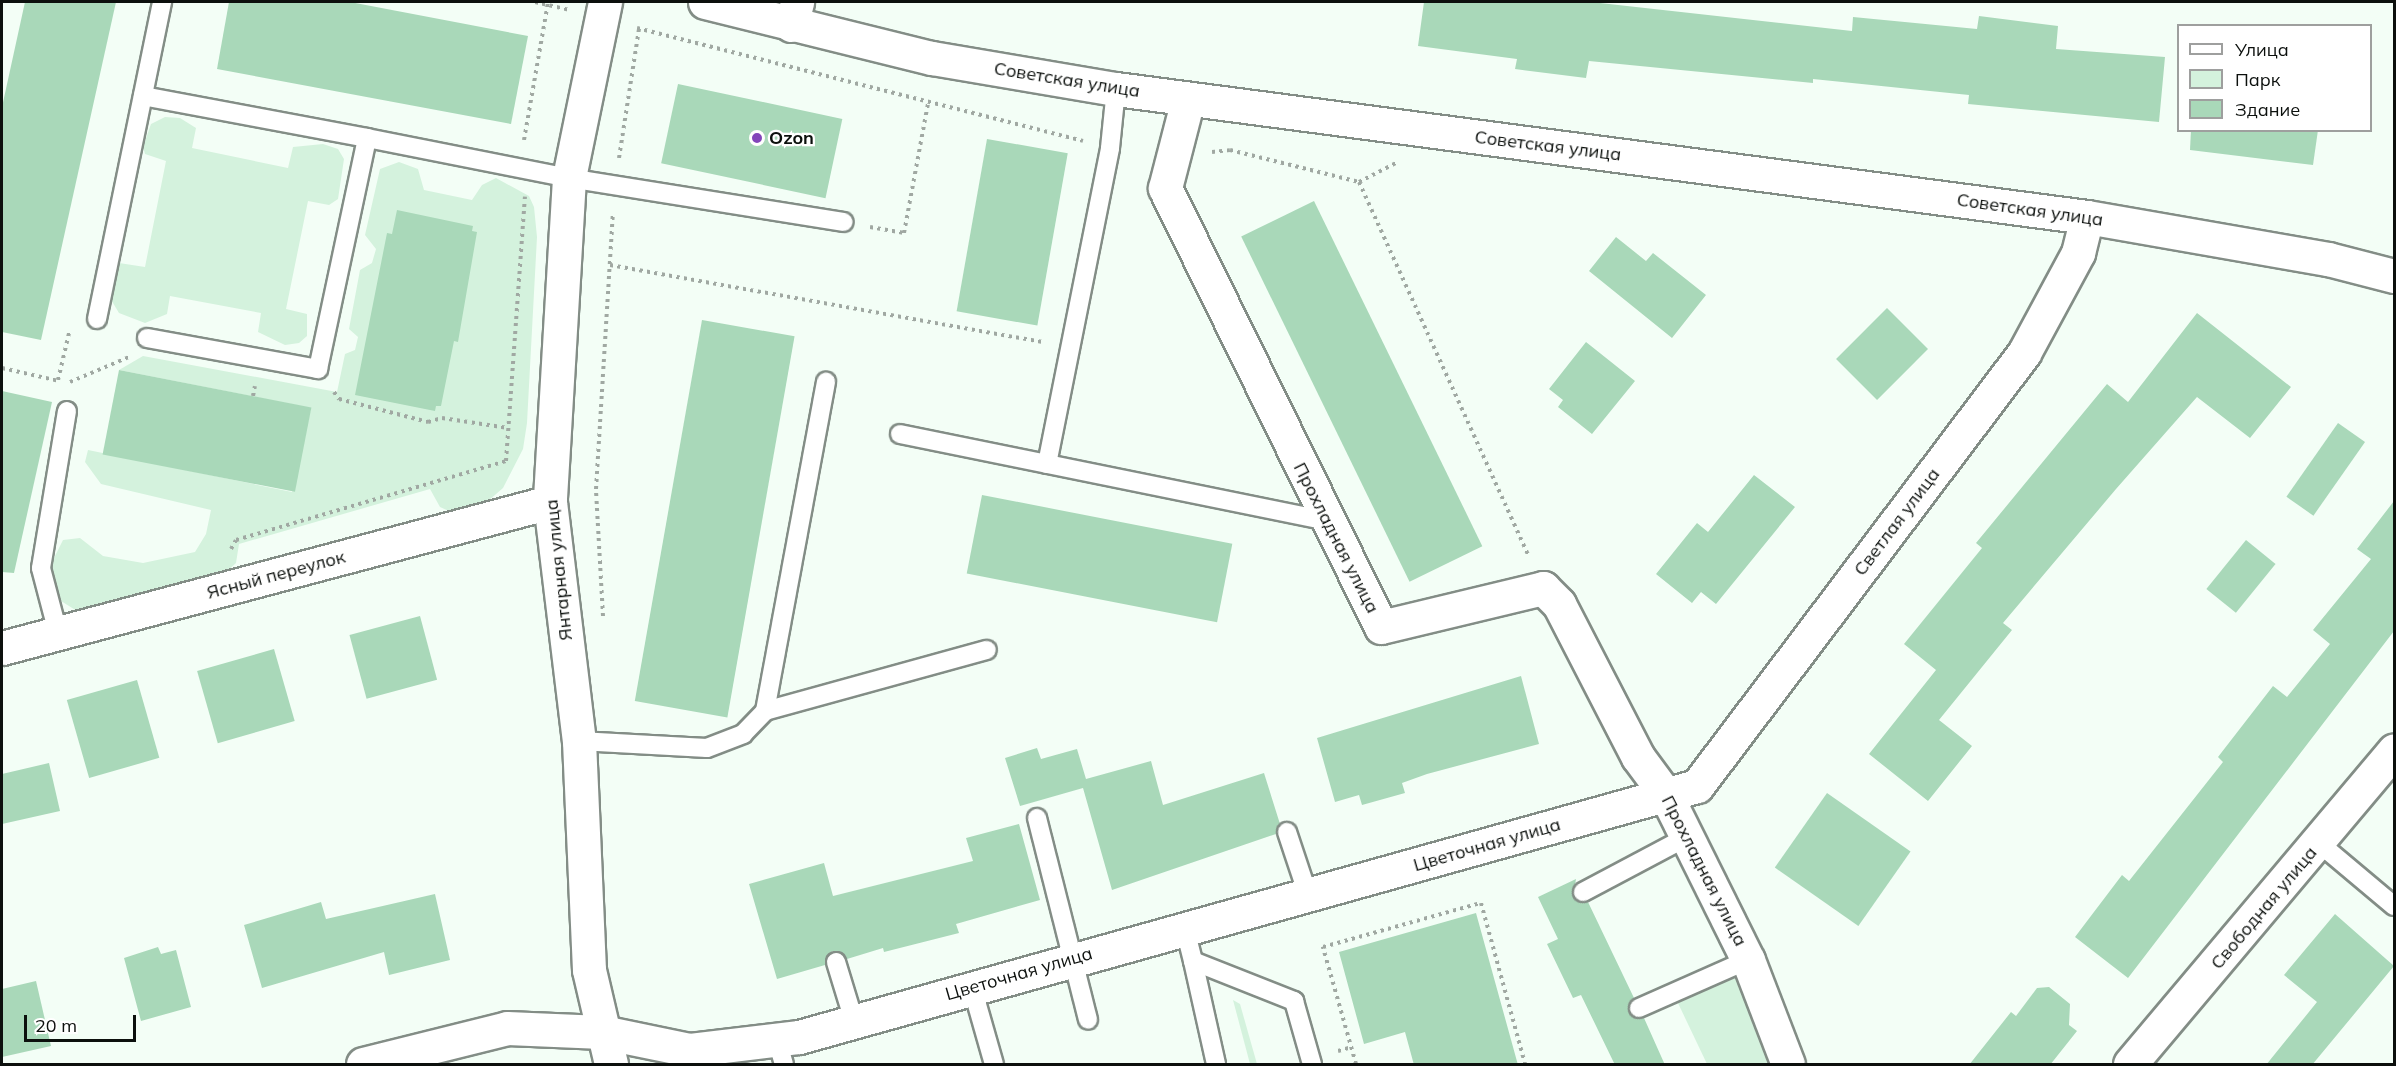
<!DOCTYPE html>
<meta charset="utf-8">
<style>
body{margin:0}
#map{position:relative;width:2396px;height:1066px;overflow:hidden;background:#f3fef6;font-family:Mulish,sans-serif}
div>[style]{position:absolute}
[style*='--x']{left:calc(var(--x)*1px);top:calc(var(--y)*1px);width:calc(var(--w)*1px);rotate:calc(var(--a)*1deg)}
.green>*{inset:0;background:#d4f2dd}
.building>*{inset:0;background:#a9d8b9;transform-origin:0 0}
.path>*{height:4px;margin-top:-2px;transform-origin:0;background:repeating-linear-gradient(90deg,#a0a8a2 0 3px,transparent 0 7.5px)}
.roads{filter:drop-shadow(2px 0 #838d86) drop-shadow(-2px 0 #838d86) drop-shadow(0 2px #838d86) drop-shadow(0 -2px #838d86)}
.service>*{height:18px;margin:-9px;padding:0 9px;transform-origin:9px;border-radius:9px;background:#fff}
.minor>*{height:33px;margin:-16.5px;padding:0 16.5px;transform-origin:16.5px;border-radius:16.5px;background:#fff}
.tertiary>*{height:33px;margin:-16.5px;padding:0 16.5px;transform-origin:16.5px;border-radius:16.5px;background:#fff}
.dots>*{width:16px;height:16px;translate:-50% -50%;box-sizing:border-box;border:3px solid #fff;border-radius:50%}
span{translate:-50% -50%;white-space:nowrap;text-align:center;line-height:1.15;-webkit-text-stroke:4.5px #fff;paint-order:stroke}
.street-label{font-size:18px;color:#0c100d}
.poi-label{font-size:18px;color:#0c100d;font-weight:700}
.left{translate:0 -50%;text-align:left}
.frame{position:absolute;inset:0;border:3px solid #0c100d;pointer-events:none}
.legend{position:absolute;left:2177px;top:24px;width:195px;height:108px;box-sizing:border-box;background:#fff;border:2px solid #9e9f9e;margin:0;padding:8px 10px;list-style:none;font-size:18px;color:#0c100d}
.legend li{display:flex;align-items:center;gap:12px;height:30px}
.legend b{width:30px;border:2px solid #9e9f9e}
.scale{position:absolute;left:24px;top:1015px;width:112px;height:27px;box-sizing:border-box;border:3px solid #0c100d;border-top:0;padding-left:8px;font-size:18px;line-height:21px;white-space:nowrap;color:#0c100d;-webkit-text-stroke:4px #fff;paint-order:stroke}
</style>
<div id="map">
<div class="green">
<div style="clip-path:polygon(165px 117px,180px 118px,196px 128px,192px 148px,288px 168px,293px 147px,323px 144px,338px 149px,344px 159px,338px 199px,329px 205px,308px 201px,286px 309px,307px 314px,307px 336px,299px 343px,285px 345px,258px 332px,261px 313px,170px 296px,167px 314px,145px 323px,119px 313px,110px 298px,119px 263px,145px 267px,166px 161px,145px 154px,143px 147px,151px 124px)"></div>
<div style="clip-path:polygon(399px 162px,418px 169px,424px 190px,472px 200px,482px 185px,496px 178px,529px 196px,534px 207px,537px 237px,527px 423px,523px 449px,503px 488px,488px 501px,451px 512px,440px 507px,430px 489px,239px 544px,236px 563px,224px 574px,77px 611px,61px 601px,50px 579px,51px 564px,63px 540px,80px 538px,103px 556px,143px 563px,195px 552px,206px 534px,211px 510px,101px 484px,85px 462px,88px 450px,292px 492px,311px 408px,119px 370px,143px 356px,337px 392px,345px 354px,355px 350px,358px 337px,349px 329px,360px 270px,372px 263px,376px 249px,365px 235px,380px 169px)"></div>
<div style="clip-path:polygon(1740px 973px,1772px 1064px,1707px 1064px,1677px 1001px)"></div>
<div style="clip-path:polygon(1233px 1000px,1240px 1004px,1257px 1064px,1250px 1064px)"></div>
</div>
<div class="building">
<div style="clip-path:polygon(25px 2px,116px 2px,41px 340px,2px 332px,2px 107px)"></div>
<div style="clip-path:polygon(229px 2px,350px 2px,528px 36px,511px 124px,217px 69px)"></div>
<div style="clip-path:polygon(1424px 2px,1591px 2px,1852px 31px,1853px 17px,1977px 29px,1979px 16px,2058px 26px,2056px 49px,2165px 57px,2159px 122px,1968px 104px,1969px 95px,1813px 79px,1813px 83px,1589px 61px,1586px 78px,1515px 69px,1517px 59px,1418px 46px)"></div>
<div style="left:678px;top:84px;width:168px;height:81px;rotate:12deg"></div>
<div style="clip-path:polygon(2191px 130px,2318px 130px,2313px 165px,2190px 150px)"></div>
<div style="left:987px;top:139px;width:82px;height:175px;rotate:10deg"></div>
<div style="left:1314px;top:201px;width:384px;height:81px;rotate:64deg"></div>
<div style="clip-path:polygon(397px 210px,473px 226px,472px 231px,477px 232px,458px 342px,454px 341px,441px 406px,436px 406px,435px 411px,355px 395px,387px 233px,392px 234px)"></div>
<div style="clip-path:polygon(1616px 237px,1646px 261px,1653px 253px,1706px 295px,1672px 338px,1589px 271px)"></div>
<div style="left:1887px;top:308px;width:58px;height:72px;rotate:45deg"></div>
<div style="clip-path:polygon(2197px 313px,2291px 387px,2250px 438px,2197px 397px,2116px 489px,2003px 623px,2012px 630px,1939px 720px,1972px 746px,1928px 801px,1869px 754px,1936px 670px,1904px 644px,1982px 548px,1976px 543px,2107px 384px,2128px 402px)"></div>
<div style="left:702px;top:320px;width:94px;height:387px;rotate:10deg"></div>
<div style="clip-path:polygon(1586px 342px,1635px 381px,1592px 434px,1558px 407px,1563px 400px,1549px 389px)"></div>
<div style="left:119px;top:370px;width:196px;height:86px;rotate:11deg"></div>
<div style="clip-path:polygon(2px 391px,52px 402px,14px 573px,2px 572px)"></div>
<div style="left:2338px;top:423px;width:33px;height:90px;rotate:35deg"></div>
<div style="clip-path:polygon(1754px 475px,1795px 507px,1716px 604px,1701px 592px,1692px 603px,1656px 574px,1697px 523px,1708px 532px)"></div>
<div style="left:982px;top:495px;width:255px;height:80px;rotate:11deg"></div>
<div style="clip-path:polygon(2394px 501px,2394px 631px,2128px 978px,2075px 937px,2122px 875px,2129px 881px,2223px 762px,2218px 757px,2273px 686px,2287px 697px,2330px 644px,2313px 630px,2371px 559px,2357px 549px)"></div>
<div style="left:2246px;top:540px;width:38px;height:63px;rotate:39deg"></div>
<div style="left:420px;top:616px;width:66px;height:73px;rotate:75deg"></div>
<div style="left:274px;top:649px;width:75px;height:80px;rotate:74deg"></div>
<div style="clip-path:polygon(1521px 676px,1539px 744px,1427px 774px,1402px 783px,1405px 793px,1362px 805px,1359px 795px,1335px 802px,1317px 738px)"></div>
<div style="left:137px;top:680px;width:81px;height:73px;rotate:74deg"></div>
<div style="clip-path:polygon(1037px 748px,1041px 759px,1077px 749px,1086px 779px,1151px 761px,1163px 805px,1264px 773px,1280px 824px,1276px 834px,1112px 890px,1083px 788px,1020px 806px,1005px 758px)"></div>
<div style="clip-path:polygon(49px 763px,60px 811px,2px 824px,2px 774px)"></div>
<div style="left:1827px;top:793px;width:102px;height:91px;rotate:35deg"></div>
<div style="clip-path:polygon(1019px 824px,1040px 900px,956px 924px,959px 933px,884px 952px,883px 948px,847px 959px,832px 951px,825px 965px,777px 979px,749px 884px,824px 863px,833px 896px,973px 861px,966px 838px)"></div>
<div style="clip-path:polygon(1576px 879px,1573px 897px,1588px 902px,1634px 998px,1629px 1013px,1644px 1018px,1665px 1065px,1615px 1065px,1581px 995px,1573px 998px,1547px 944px,1558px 939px,1538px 897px)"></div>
<div style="clip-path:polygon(435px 894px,450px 960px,389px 975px,384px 952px,262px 988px,244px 925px,321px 902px,326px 919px)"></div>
<div style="clip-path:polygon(1476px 913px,1518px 1065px,1414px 1065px,1405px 1032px,1364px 1044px,1339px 952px)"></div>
<div style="clip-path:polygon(2335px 914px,2394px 966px,2312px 1065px,2266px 1065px,2317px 1002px,2284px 975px)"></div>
<div style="clip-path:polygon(158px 947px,161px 954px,176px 950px,191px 1007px,141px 1021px,124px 958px)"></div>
<div style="clip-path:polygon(36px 981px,51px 1046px,2px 1057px,2px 989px)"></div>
<div style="clip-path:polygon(2049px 987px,2070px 1004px,2069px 1025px,2077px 1031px,2050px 1065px,1969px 1065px,2011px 1012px,2016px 1016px,2037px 988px)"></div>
</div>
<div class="path">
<div style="--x:535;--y:2;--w:35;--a:13"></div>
<div style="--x:637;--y:28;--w:460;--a:14.2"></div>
<div style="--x:524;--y:140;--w:140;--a:-80.1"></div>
<div style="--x:1212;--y:152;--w:18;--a:-6"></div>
<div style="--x:1230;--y:150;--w:133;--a:13.9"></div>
<div style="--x:1359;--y:182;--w:409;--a:65.6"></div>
<div style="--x:619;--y:158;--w:131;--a:-81.2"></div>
<div style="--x:1359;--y:182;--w:42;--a:-27.2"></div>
<div style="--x:870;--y:227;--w:35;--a:10"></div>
<div style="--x:904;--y:233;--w:131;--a:-79.5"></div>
<div style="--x:610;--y:265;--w:441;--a:10.1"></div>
<div style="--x:2;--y:368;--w:58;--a:12.8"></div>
<div style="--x:58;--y:380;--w:52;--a:-76.8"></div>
<div style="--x:70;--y:382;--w:64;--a:-23"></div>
<div style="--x:334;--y:392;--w:9;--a:54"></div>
<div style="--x:339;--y:399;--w:92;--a:14.5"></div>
<div style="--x:428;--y:422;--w:15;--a:-16"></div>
<div style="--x:442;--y:418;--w:67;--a:8.6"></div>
<div style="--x:253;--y:396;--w:10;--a:-79"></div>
<div style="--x:231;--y:549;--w:10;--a:-61"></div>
<div style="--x:236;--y:540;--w:281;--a:-16.3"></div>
<div style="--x:506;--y:461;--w:265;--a:-85.9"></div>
<div style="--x:603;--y:616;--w:127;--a:-93.2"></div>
<div style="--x:596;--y:489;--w:277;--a:-86.5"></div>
<div style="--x:1338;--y:1051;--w:15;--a:-16"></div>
<div style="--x:1356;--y:1064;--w:122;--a:-105.8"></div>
<div style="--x:1323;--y:947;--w:164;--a:-15.6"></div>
<div style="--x:1481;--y:903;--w:167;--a:74.7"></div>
</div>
<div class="roads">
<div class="service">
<div style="--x:143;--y:96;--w:228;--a:10.6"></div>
<div style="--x:97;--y:319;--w:324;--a:-78.4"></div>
<div style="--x:147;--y:338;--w:174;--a:10.3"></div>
<div style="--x:318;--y:369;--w:236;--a:-78"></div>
<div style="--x:367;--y:138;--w:206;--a:11.2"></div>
<div style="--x:569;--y:178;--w:278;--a:9.1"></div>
<div style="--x:900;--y:434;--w:435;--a:11.5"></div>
<div style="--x:1047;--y:464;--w:322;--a:-78.7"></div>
<div style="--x:1110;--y:148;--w:59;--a:-84.2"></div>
<div style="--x:58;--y:633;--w:67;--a:-104.7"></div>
<div style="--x:41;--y:568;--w:159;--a:-80.6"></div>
<div style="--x:765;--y:711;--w:230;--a:-15.4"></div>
<div style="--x:579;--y:741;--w:128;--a:3.1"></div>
<div style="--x:707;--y:748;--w:39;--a:-21"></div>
<div style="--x:743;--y:734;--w:32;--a:-46"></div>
<div style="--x:765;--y:711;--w:335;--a:-79.5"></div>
<div style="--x:1037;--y:818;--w:208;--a:75.8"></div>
<div style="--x:1287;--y:832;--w:66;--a:71.6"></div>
<div style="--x:2319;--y:843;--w:98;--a:40"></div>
<div style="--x:1583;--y:892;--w:118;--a:-27.9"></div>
<div style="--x:1185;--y:929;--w:33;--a:76"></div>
<div style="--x:1193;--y:961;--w:109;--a:21.6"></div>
<div style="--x:1294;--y:1001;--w:66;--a:74.1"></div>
<div style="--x:1193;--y:961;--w:106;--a:77.4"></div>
<div style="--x:836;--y:962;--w:62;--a:73"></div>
<div style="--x:972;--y:987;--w:80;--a:74.1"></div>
<div style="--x:1639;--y:1008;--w:119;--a:-23.8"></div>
<div style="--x:777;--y:1040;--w:25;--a:74"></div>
</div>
<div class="minor">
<div style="--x:605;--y:2;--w:180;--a:101.6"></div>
<div style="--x:569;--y:178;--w:325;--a:93.4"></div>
<div style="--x:550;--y:502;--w:241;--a:83.1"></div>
<div style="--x:579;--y:741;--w:229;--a:87.5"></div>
<div style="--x:589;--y:970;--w:97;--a:76.8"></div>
<div style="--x:791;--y:25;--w:24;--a:-75"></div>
<div style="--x:1188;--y:99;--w:92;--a:104.5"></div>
<div style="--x:1165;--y:188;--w:489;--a:63.8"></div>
<div style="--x:1381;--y:627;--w:167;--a:-13.5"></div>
<div style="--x:1543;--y:588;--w:23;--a:45"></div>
<div style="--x:1559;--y:604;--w:172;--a:62.7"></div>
<div style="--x:1638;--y:757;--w:47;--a:53.6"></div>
<div style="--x:1666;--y:795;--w:184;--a:63.6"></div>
<div style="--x:1748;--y:960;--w:111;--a:69"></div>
<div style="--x:2;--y:648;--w:567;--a:-14.92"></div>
<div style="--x:602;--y:1032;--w:90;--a:11.6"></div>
<div style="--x:690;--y:1050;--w:110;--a:-6.8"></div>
<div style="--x:799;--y:1037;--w:932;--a:-15.62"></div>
<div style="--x:1697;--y:786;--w:543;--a:-52.94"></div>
<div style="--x:2024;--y:353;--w:114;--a:-61.6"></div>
<div style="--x:2078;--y:253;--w:37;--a:-76"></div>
</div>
<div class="tertiary">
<div style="--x:705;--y:2;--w:234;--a:13.9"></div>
<div style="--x:932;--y:58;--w:187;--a:9.6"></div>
<div style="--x:1116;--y:89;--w:979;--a:7.51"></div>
<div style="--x:2087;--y:217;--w:245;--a:9.9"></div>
<div style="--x:2328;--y:259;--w:68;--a:14.4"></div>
<div style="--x:363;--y:1064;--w:148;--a:-14"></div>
<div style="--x:507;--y:1028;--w:95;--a:2.4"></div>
<div style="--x:2130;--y:1064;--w:410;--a:-49.9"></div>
</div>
</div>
<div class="dots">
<div style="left:757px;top:138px;background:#8345ba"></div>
</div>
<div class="street-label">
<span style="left:1067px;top:80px;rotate:9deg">Советская улица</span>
<span style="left:1548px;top:146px;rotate:7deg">Советская улица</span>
<span style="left:2030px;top:210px;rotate:8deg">Советская улица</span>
<span style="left:1897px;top:522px;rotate:-53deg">Светлая улица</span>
<span style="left:1336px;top:538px;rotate:63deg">Прохладная улица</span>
<span style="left:559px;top:570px;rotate:-96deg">Янтарная улица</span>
<span style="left:276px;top:575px;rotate:-15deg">Ясный переулок</span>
<span style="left:1487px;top:845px;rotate:-16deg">Цветочная улица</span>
<span style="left:1704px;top:871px;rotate:63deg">Прохладная улица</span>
<span style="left:2264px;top:908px;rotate:-50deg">Свободная улица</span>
<span style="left:1019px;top:974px;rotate:-16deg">Цветочная улица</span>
</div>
<div class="poi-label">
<span class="left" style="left:769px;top:138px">Ozon</span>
</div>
<div class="frame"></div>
<ul class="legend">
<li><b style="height:8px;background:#fff"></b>Улица</li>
<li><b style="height:16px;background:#d4f2dd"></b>Парк</li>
<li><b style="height:16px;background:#a9d8b9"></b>Здание</li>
</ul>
<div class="scale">20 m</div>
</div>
